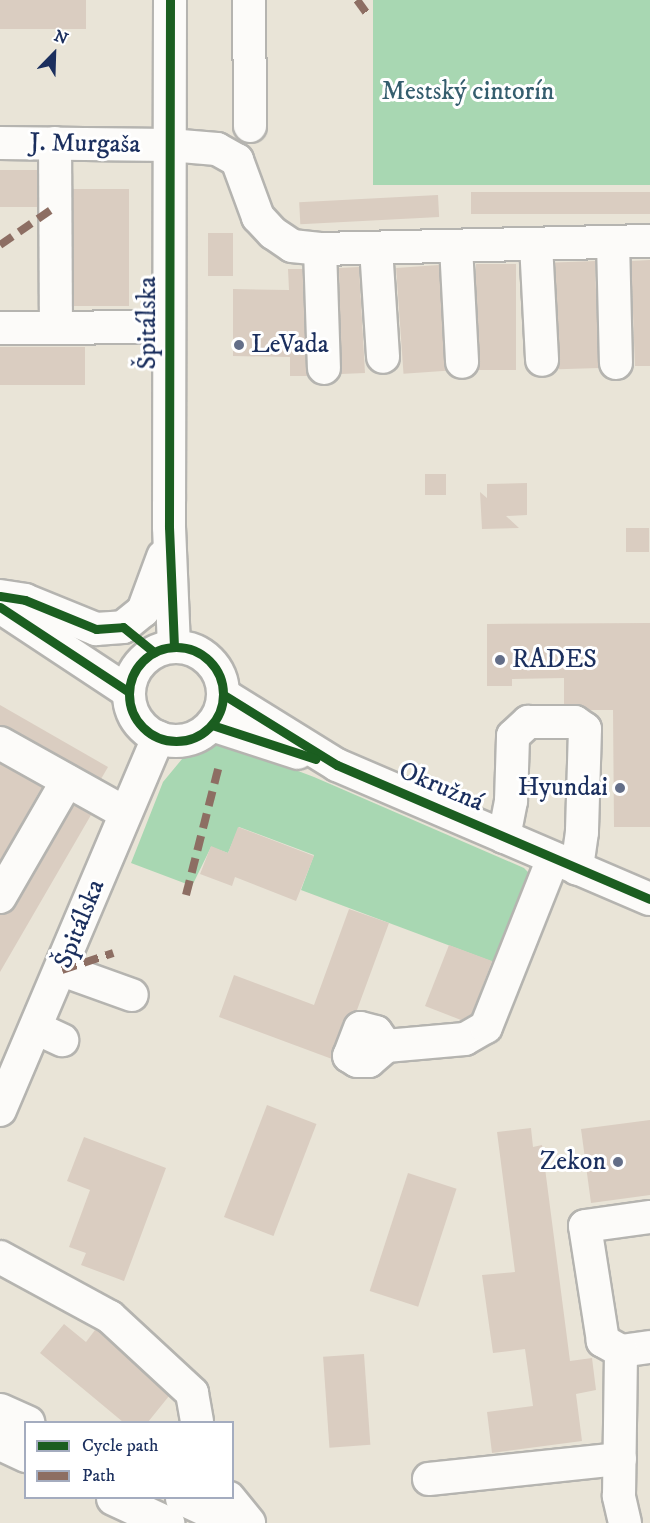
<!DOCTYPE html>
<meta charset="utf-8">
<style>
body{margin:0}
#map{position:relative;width:650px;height:1523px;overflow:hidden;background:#e9e4d7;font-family:"IM FELL DW Pica",serif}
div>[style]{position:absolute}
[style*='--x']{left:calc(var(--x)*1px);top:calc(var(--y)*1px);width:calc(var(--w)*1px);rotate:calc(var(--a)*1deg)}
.green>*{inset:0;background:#a8d7b2;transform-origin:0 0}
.building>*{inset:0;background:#dacdc1;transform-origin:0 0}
.roads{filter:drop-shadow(2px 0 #b5b4b0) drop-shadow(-2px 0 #b5b4b0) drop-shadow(0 2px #b5b4b0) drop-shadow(0 -2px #b5b4b0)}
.minor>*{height:32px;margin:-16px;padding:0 16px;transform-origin:16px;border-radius:16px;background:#fcfbf9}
.minor>.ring{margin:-16px;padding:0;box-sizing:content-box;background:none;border:32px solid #fcfbf9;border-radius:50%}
.major>*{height:33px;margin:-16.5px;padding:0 16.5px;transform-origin:16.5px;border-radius:16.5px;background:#fcfbf9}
.quiet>*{height:8px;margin-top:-4px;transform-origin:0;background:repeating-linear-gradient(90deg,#8d6e63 0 15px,transparent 0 23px)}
.cycleway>*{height:9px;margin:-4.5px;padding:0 4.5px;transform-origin:4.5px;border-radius:4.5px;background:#1b5e20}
.cycleway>.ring{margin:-4.5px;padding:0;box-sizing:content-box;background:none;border:9px solid #1b5e20;border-radius:50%}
.dots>*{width:16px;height:16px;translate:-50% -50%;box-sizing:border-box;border:3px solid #fff;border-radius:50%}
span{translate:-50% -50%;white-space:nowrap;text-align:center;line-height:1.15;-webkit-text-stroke:6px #fff;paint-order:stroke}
.park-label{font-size:26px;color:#355e6e}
.street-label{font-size:26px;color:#1b2f5e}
.poi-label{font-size:26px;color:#1b2f5e}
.left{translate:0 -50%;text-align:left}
.right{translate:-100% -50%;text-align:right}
.legend{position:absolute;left:24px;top:1421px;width:210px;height:78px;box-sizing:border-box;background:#fff;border:2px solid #a4acbf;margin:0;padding:8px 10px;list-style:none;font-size:18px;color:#1b2f5e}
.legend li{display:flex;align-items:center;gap:12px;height:30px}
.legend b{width:30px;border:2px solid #a4acbf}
.north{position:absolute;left:24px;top:24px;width:60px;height:60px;-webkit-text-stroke:4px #fff;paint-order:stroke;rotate:23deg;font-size:16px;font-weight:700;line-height:24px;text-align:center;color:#1b2f5e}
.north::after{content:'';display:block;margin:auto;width:21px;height:27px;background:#1b2f5e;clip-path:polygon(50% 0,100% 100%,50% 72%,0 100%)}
</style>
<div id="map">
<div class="green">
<div style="left:373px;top:0;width:277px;height:185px"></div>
<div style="clip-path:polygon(221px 742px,314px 777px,524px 868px,533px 877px,496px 963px,301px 890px,314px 855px,239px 827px,228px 853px,211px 847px,192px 886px,131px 863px,163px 782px,187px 753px)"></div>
</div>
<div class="building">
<div style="left:0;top:0;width:86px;height:29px"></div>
<div style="left:0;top:170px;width:37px;height:37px"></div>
<div style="left:73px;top:189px;width:56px;height:117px"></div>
<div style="left:650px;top:192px;width:22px;height:179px;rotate:90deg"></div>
<div style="left:438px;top:195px;width:22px;height:139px;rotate:87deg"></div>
<div style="left:208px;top:233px;width:25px;height:43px"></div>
<div style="clip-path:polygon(650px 260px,650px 366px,635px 366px,631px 261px)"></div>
<div style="left:595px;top:261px;width:107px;height:40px;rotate:88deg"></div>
<div style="left:476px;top:264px;width:40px;height:106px"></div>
<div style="left:439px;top:265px;width:106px;height:43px;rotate:86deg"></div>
<div style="clip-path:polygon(359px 267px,365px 373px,341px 374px,339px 268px)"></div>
<div style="clip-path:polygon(288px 269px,303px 269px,308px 376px,290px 376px,290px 357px,233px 356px,233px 289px,289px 290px)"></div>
<div style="left:0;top:347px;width:85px;height:38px"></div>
<div style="left:425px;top:474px;width:21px;height:21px"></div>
<div style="clip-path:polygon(527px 483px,527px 515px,506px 516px,519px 528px,482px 529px,480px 492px,487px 498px,487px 484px)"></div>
<div style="left:626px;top:528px;width:23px;height:24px"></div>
<div style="clip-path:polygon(650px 623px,650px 827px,614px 827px,613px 710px,589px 710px,564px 704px,564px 678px,512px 679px,512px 686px,487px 686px,487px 624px)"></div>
<div style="clip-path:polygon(0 705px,108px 767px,101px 779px,0 725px)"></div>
<div style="clip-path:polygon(0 764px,42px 787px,0 861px)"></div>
<div style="clip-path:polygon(74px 805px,91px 815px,0 972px,0 915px,16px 906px)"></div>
<div style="clip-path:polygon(238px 827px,314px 856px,296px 901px,235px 877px,232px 886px,200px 874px,211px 846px,228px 853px)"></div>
<div style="clip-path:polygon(349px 909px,389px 923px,357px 1010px,343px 1021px,332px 1059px,219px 1017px,234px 975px,314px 1005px)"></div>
<div style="clip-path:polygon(449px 945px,492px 961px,472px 1014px,461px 1020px,425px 1006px)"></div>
<div style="left:267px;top:1105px;width:53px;height:120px;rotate:21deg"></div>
<div style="clip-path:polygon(650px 1120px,650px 1195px,591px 1203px,581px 1129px)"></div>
<div style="clip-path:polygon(531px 1128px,533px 1147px,542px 1145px,570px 1361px,592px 1358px,596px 1390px,576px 1394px,582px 1441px,492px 1453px,487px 1412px,533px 1406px,525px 1349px,493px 1353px,482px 1275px,515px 1272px,497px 1132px)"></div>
<div style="clip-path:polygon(84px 1137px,166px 1168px,124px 1281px,81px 1265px,86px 1253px,69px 1247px,90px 1190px,67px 1181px)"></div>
<div style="left:408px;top:1173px;width:51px;height:124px;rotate:18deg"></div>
<div style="clip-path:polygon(64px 1324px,86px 1342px,95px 1330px,99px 1332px,169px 1396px,148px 1422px,123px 1422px,40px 1353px)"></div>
<div style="left:364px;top:1354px;width:91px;height:41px;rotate:86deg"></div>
</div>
<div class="roads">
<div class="minor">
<div style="--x:170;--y:0;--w:527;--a:90.11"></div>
<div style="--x:169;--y:527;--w:120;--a:87.6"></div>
<div style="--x:249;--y:0;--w:126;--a:89.5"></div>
<div style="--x:0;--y:143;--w:169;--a:0.7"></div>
<div style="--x:169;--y:145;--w:48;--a:4.8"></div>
<div style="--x:217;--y:149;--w:23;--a:29"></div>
<div style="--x:237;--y:160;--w:61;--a:69.8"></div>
<div style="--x:258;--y:217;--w:22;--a:47"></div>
<div style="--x:273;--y:233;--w:23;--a:34"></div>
<div style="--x:292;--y:246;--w:28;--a:6"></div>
<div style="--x:320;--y:249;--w:330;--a:-1.4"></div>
<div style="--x:55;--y:143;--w:185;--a:89.7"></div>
<div style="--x:613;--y:242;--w:121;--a:88.6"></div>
<div style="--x:536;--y:244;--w:116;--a:87"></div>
<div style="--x:456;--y:246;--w:116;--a:87"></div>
<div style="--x:376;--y:248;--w:109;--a:86.3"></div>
<div style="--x:320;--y:249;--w:119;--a:88.1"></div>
<div style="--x:0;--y:328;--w:168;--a:-0.3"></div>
<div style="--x:0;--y:596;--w:25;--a:9"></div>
<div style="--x:25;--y:600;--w:77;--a:22.2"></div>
<div style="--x:96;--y:629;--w:27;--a:-4"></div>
<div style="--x:123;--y:627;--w:26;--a:-39"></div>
<div style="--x:143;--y:611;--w:58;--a:-69.7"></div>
<div style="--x:0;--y:607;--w:154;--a:33.4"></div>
<div class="ring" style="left:129px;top:647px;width:62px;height:62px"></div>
<div style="--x:224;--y:695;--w:133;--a:31.8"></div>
<div style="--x:337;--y:765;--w:340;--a:23.2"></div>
<div style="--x:212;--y:725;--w:90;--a:18"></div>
<div style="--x:0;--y:743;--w:143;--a:29.2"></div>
<div style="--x:504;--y:837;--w:37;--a:-79"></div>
<div style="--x:511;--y:801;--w:65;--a:-88.2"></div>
<div style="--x:513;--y:736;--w:21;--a:-43"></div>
<div style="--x:528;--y:722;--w:47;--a:0"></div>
<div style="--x:575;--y:722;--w:12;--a:35"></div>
<div style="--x:585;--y:729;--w:103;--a:91.7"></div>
<div style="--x:582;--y:832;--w:37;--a:98"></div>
<div style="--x:0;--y:897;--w:134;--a:-60"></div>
<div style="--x:62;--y:970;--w:74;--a:19.7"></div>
<div style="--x:36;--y:1028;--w:29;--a:25"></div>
<div style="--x:386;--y:1046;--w:17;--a:-126"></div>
<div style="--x:376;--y:1032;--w:16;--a:-166"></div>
<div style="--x:360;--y:1028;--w:30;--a:111"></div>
<div style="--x:349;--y:1056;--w:9;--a:32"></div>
<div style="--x:357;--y:1061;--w:12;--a:0"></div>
<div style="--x:369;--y:1061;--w:23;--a:-41"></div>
<div style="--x:386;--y:1046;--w:79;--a:-5.1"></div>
<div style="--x:465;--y:1039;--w:24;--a:-30"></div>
<div style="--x:486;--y:1027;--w:181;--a:-68.3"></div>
<div style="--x:0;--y:1110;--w:405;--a:-67"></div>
<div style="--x:0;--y:1257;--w:125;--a:28.6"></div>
<div style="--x:110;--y:1317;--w:112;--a:42.8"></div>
<div style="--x:192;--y:1393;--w:29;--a:80"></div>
<div style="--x:621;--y:1351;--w:29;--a:-8"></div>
<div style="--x:429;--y:1479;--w:192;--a:-6"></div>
<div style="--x:229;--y:1498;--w:32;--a:51"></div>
<div style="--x:625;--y:1523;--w:28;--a:-103"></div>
<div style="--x:619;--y:1496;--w:145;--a:-89.2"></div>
<div style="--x:621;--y:1351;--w:21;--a:-151"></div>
<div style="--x:603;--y:1341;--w:116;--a:-98.9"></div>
<div style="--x:585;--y:1226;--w:66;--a:-7.9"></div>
</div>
<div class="major">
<div style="--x:0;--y:1410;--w:30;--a:24"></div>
<div style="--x:0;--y:1443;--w:29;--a:25"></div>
<div style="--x:113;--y:1498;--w:60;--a:24.8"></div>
<div style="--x:182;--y:1498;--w:60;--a:24.8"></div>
</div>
</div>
<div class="quiet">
<div style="--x:357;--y:0;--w:17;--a:54"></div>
<div style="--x:0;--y:245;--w:67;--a:-34.6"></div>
<div style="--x:186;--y:895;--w:137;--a:-75.7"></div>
<div style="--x:62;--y:970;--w:54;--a:-18.4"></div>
</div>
<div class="cycleway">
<div style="--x:170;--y:0;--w:527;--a:90.11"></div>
<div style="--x:169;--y:527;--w:120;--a:87.6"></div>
<div style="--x:0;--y:596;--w:25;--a:9"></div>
<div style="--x:25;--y:600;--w:77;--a:22.2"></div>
<div style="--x:96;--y:629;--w:27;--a:-4"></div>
<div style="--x:123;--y:627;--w:40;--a:39"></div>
<div style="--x:0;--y:607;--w:154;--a:33.4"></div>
<div class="ring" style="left:129px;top:647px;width:85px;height:85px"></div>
<div style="--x:224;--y:695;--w:133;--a:31.8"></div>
<div style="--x:337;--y:765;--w:340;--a:23.2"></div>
<div style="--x:212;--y:725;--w:109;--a:18.1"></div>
</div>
<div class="dots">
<div style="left:239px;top:345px;background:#636e88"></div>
<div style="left:500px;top:660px;background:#636e88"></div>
<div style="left:620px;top:788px;background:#636e88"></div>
<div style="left:618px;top:1162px;background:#636e88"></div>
</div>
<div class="park-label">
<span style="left:468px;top:92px">Mestský cintorín</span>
</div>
<div class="street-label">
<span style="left:85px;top:144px;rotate:1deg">J. Murgaša</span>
<span style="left:148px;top:323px;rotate:-90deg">Špitálska</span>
<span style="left:441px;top:787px;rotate:23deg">Okružná</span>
<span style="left:80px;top:924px;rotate:-68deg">Špitálska</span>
</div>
<div class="poi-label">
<span class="left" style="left:251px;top:345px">LeVada</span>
<span class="left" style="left:512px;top:660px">RADES</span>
<span class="right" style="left:608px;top:788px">Hyundai</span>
<span class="right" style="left:606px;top:1162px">Zekon</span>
</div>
<ul class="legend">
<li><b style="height:8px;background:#1b5e20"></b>Cycle path</li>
<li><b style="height:8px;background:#8d6e63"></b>Path</li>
</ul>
<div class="north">N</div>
</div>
